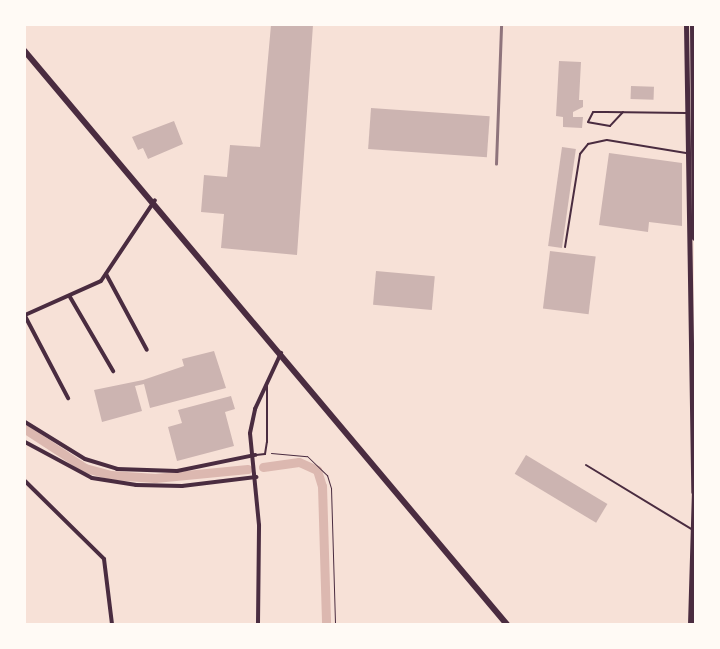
<!DOCTYPE html>
<style>
body{margin:0}
#map{position:relative;width:720px;height:649px;overflow:hidden;background:#f7e1d7;font-family:Ubuntu,sans-serif}
div>[style]{position:absolute}
[style*='--x']{left:calc(var(--x)*1px);top:calc(var(--y)*1px);width:calc(var(--w)*1px);rotate:calc(var(--a)*1deg)}
.canal>*{height:9px;margin:-4.5px;padding:0 4.5px;transform-origin:4.5px;border-radius:4.5px;background:#dcb8b0}
.building>*{inset:0;background:#ccb4b1;transform-origin:0 0}
.path>*{height:1px;margin:-0.5px;padding:0 0.5px;transform-origin:0.5px;border-radius:0.5px;background:#4a2c40}
.service>*{height:2px;margin:-1px;padding:0 1px;transform-origin:1px;border-radius:1px;background:#4a2c40}
.minor>*{height:4px;margin:-2px;padding:0 2px;transform-origin:2px;border-radius:2px;background:#4a2c40}
.tertiary>*{height:5px;margin:-2.5px;padding:0 2.5px;transform-origin:2.5px;border-radius:2.5px;background:#4a2c40}
.secondary>*{height:5.5px;margin:-2.75px;padding:0 2.75px;transform-origin:2.75px;border-radius:2.75px;background:#4a2c40}
.trunk>*{height:7px;margin:-3.5px;padding:0 3.5px;transform-origin:3.5px;border-radius:3.5px;background:#4a2c40}
.rail>*{height:2.5px;margin:-1.25px;padding:0 1.25px;transform-origin:1.25px;border-radius:1.25px;background:#8f747c}
span{translate:-50% -50%;white-space:nowrap;text-align:center;line-height:1.15;-webkit-text-stroke:4px #fffaf5;paint-order:stroke}
.frame{position:absolute;inset:0;border:26px solid #fffaf5;pointer-events:none}
</style>
<div id="map">
<div class="canal">
<div style="--x:25;--y:429;--w:72;--a:33"></div>
<div style="--x:85;--y:468;--w:27;--a:15"></div>
<div style="--x:111;--y:475;--w:44;--a:3.9"></div>
<div style="--x:155;--y:478;--w:93;--a:-5.5"></div>
<div style="--x:263;--y:467;--w:36;--a:-8"></div>
<div style="--x:299;--y:462;--w:20;--a:24"></div>
<div style="--x:317;--y:470;--w:17;--a:73"></div>
<div style="--x:322;--y:486;--w:138;--a:88.3"></div>
</div>
<div class="building">
<div style="clip-path:polygon(271px 25px,313px 25px,297px 255px,221px 248px,224px 214px,201px 212px,204px 175px,227px 177px,230px 145px,260px 147px)"></div>
<div style="clip-path:polygon(559px 61px,581px 62px,579px 100px,583px 100px,583px 107px,573px 112px,573px 117px,583px 117px,582px 128px,563px 127px,563px 117px,556px 116px)"></div>
<div style="left:631px;top:86px;width:23px;height:13px;rotate:2deg"></div>
<div style="left:371px;top:108px;width:119px;height:41px;rotate:4deg"></div>
<div style="clip-path:polygon(174px 121px,183px 144px,148px 159px,143px 148px,138px 150px,132px 137px)"></div>
<div style="left:562px;top:147px;width:14px;height:100px;rotate:8deg"></div>
<div style="clip-path:polygon(609px 153px,682px 163px,682px 226px,649px 222px,648px 232px,599px 225px)"></div>
<div style="left:550px;top:251px;width:46px;height:58px;rotate:7deg"></div>
<div style="left:376px;top:271px;width:59px;height:34px;rotate:5deg"></div>
<div style="clip-path:polygon(214px 351px,226px 388px,150px 408px,144px 384px,135px 386px,142px 411px,102px 422px,94px 390px,143px 380px,184px 366px,182px 359px)"></div>
<div style="clip-path:polygon(231px 396px,235px 409px,225px 412px,234px 446px,177px 461px,168px 427px,182px 423px,178px 410px)"></div>
<div style="left:526px;top:455px;width:95px;height:22px;rotate:31deg"></div>
</div>
<div class="path">
<div style="--x:271;--y:453;--w:36;--a:5"></div>
<div style="--x:307;--y:456;--w:28;--a:44"></div>
<div style="--x:327;--y:475;--w:14;--a:73"></div>
<div style="--x:331;--y:488;--w:136;--a:88.3"></div>
</div>
<div class="service">
<div style="--x:623;--y:112;--w:19;--a:133"></div>
<div style="--x:610;--y:126;--w:22;--a:-170"></div>
<div style="--x:588;--y:122;--w:11;--a:-63"></div>
<div style="--x:593;--y:112;--w:13;--a:0"></div>
<div style="--x:606;--y:112;--w:80;--a:0.7"></div>
<div style="--x:565;--y:247;--w:94;--a:-80.8"></div>
<div style="--x:580;--y:154;--w:13;--a:-51"></div>
<div style="--x:588;--y:144;--w:19;--a:-12"></div>
<div style="--x:607;--y:140;--w:80;--a:9.3"></div>
<div style="--x:256;--y:455;--w:9;--a:-6"></div>
<div style="--x:265;--y:454;--w:12;--a:-81"></div>
<div style="--x:267;--y:442;--w:56;--a:-90"></div>
<div style="--x:586;--y:465;--w:125;--a:31.3"></div>
</div>
<div class="minor">
<div style="--x:106;--y:274;--w:86;--a:61.7"></div>
<div style="--x:70;--y:297;--w:86;--a:59.8"></div>
<div style="--x:25;--y:315;--w:83;--a:-24.1"></div>
<div style="--x:101;--y:281;--w:97;--a:-56.3"></div>
<div style="--x:25;--y:316;--w:93;--a:62.3"></div>
<div style="--x:25;--y:422;--w:70;--a:31.7"></div>
<div style="--x:85;--y:459;--w:34;--a:17"></div>
<div style="--x:117;--y:469;--w:60;--a:1.9"></div>
<div style="--x:177;--y:471;--w:80;--a:-11.6"></div>
<div style="--x:25;--y:442;--w:76;--a:28.2"></div>
<div style="--x:92;--y:478;--w:45;--a:9"></div>
<div style="--x:136;--y:485;--w:46;--a:1.2"></div>
<div style="--x:182;--y:486;--w:75;--a:-6.9"></div>
<div style="--x:25;--y:481;--w:111;--a:44.6"></div>
<div style="--x:104;--y:559;--w:65;--a:83"></div>
<div style="--x:258;--y:624;--w:99;--a:-89.4"></div>
<div style="--x:259;--y:525;--w:92;--a:-95.6"></div>
<div style="--x:250;--y:433;--w:25;--a:-78"></div>
<div style="--x:255;--y:409;--w:62;--a:-65.1"></div>
</div>
<div class="tertiary">
<div style="--x:686;--y:25;--w:467;--a:89.1"></div>
</div>
<div class="secondary">
<div style="--x:25;--y:51;--w:749;--a:49.93"></div>
</div>
<div class="trunk">
<div style="--x:693;--y:25;--w:212;--a:89.5"></div>
<div style="--x:691;--y:624;--w:136;--a:-88.3"></div>
</div>
<div class="rail">
<div style="--x:496;--y:164;--w:139;--a:-87.9"></div>
</div>
<div class="frame"></div>
</div>
